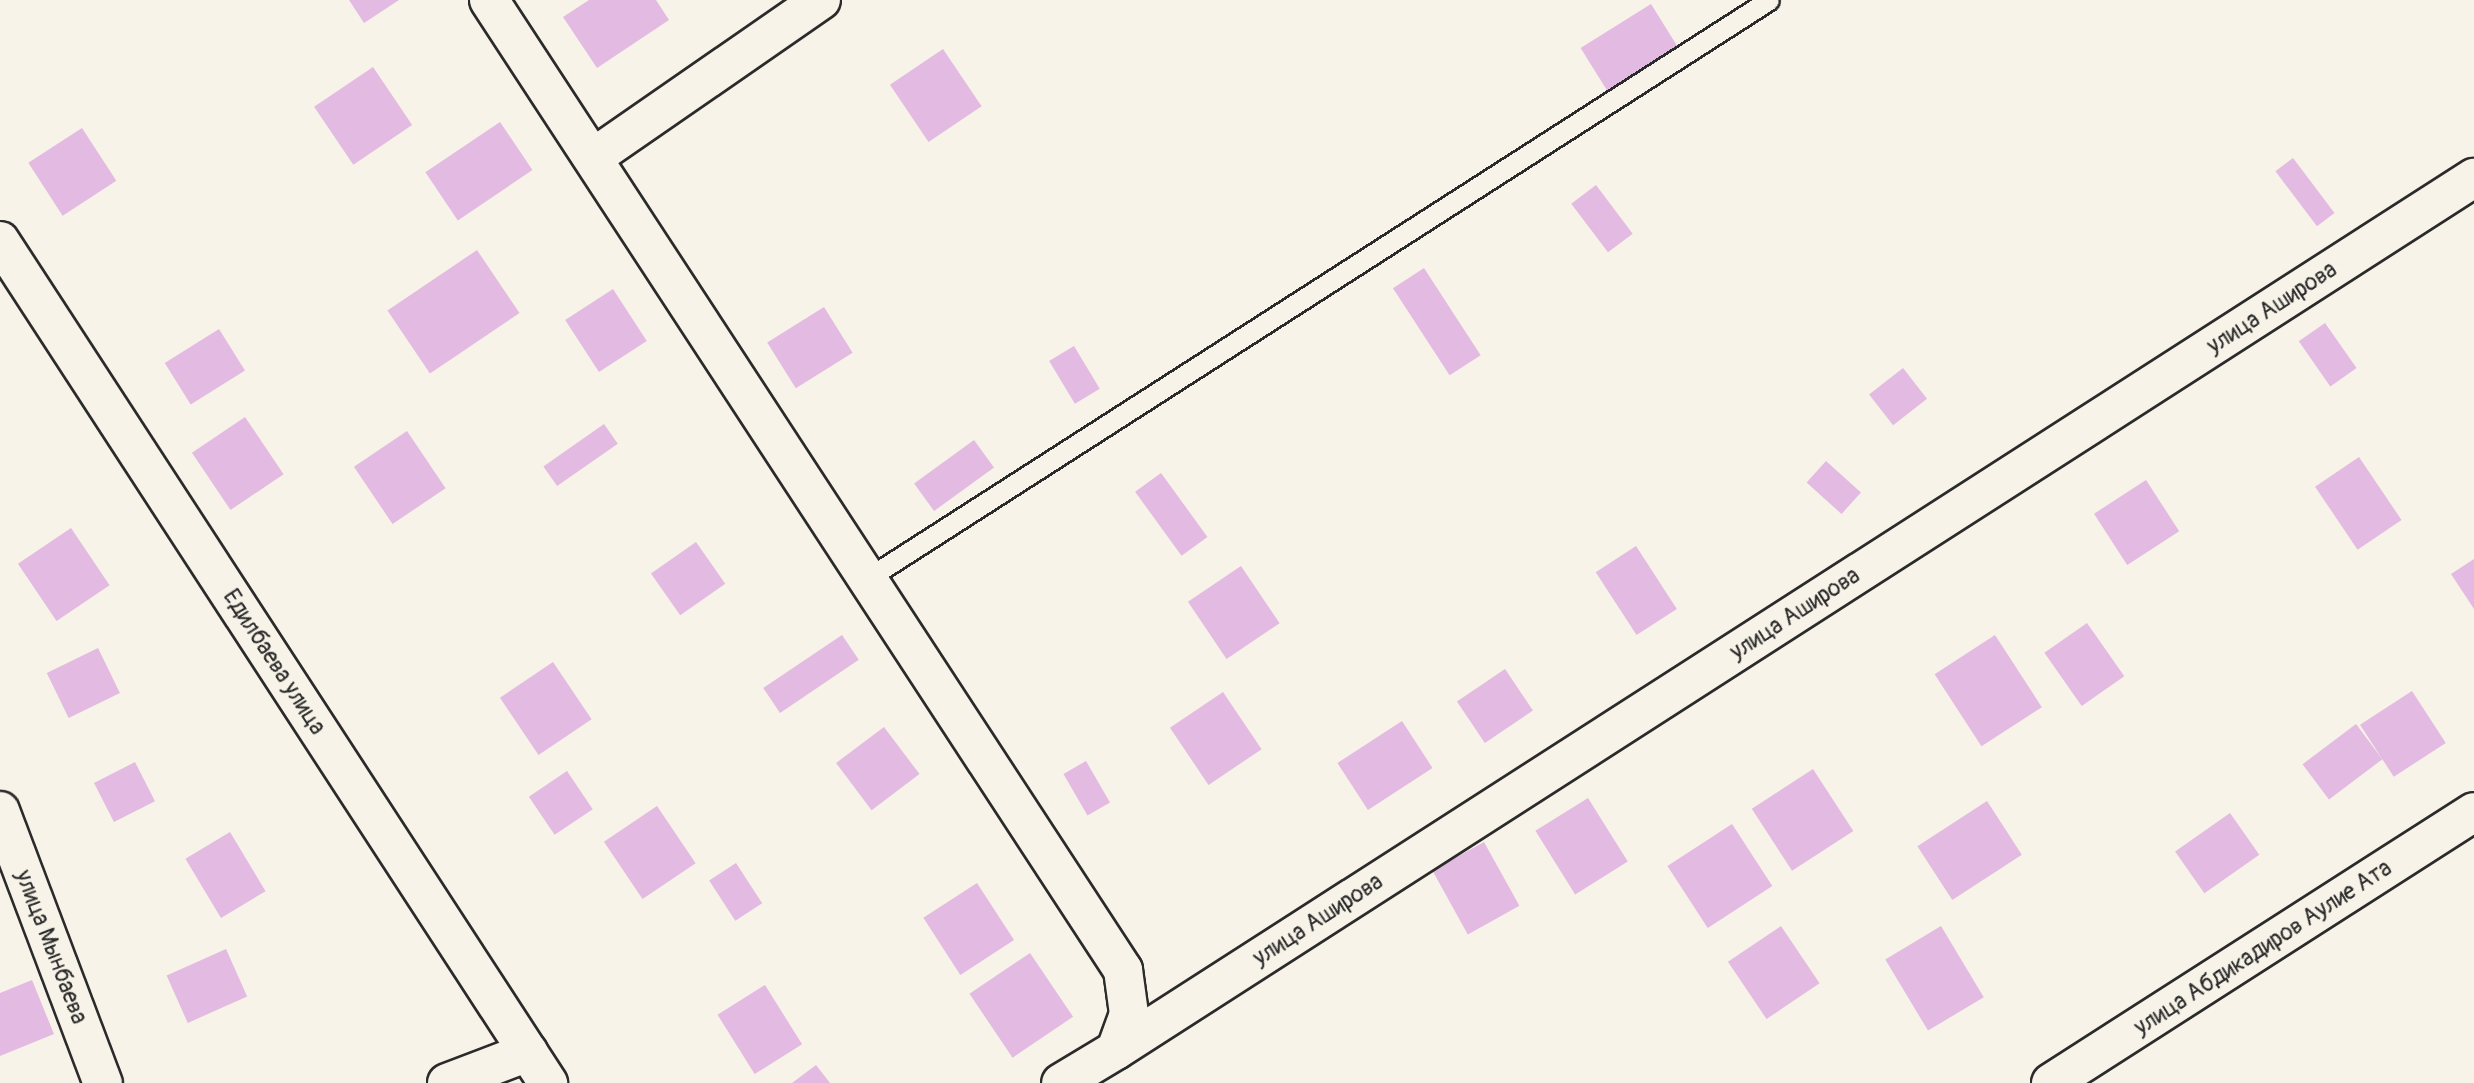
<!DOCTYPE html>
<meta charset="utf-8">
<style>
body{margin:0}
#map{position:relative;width:2474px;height:1083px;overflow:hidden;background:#f7f3e8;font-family:Pangolin,sans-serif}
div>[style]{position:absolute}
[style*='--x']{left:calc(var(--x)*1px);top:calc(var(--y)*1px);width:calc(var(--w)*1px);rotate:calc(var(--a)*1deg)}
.building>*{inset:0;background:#e3bae1;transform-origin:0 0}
.roads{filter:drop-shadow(2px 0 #2b2b2b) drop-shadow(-2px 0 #2b2b2b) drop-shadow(0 2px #2b2b2b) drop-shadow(0 -2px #2b2b2b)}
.service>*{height:19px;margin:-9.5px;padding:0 9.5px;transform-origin:9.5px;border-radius:9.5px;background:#f7f3e8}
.minor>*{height:38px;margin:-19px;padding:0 19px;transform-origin:19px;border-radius:19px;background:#f7f3e8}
.tertiary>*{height:38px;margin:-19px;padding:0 19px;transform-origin:19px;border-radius:19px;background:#f7f3e8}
span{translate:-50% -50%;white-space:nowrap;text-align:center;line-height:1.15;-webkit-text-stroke:7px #f7f3e8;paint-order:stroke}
.street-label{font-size:23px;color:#2b2b2b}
</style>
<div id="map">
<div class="building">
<div style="clip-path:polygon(349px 0,399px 0,364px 23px)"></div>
<div style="clip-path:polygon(589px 0,656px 0,669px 20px,597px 68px,563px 17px)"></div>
<div style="left:1651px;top:4px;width:55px;height:83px;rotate:58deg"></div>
<div style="left:943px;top:49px;width:69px;height:64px;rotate:56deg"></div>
<div style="left:373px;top:67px;width:70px;height:71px;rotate:56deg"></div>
<div style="left:500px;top:122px;width:58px;height:90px;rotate:56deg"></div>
<div style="left:82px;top:128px;width:63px;height:64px;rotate:57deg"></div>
<div style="left:2293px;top:158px;width:69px;height:22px;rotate:53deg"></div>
<div style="left:1596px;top:185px;width:61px;height:31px;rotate:53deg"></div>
<div style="left:477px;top:250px;width:76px;height:108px;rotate:56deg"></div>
<div style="left:1424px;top:268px;width:104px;height:37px;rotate:57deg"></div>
<div style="left:613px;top:289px;width:62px;height:57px;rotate:57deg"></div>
<div style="left:824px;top:307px;width:54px;height:67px;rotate:58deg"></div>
<div style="left:2325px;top:323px;width:55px;height:32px;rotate:55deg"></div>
<div style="left:219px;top:329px;width:49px;height:64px;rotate:58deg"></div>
<div style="left:1074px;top:346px;width:50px;height:29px;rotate:59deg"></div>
<div style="left:1903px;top:368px;width:39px;height:43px;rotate:52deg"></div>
<div style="left:245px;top:417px;width:69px;height:64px;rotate:56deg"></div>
<div style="left:604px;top:424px;width:24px;height:74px;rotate:55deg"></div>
<div style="left:407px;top:431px;width:69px;height:64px;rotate:56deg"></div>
<div style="left:974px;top:440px;width:34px;height:74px;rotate:54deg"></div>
<div style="left:2359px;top:457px;width:76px;height:53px;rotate:56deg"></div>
<div style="left:1826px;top:461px;width:47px;height:29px;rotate:42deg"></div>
<div style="left:1161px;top:473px;width:79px;height:32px;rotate:54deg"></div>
<div style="left:2146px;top:480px;width:61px;height:62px;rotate:57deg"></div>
<div style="left:71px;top:528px;width:69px;height:64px;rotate:56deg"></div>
<div style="left:696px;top:542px;width:51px;height:55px;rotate:55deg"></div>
<div style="left:1636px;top:546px;width:75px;height:48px;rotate:57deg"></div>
<div style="clip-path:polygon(2474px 559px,2474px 609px,2451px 574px)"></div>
<div style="left:1241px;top:566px;width:69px;height:64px;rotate:56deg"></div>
<div style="left:2087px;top:623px;width:65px;height:52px;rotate:55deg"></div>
<div style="left:842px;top:635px;width:30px;height:95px;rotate:56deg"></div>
<div style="left:1995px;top:635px;width:86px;height:72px;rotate:57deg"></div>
<div style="left:98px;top:648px;width:50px;height:57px;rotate:64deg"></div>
<div style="left:553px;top:662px;width:69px;height:64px;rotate:56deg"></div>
<div style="left:1505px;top:669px;width:50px;height:58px;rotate:56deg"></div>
<div style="left:2412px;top:691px;width:62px;height:62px;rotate:57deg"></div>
<div style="left:1223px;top:692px;width:69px;height:64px;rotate:56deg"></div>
<div style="left:1402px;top:721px;width:56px;height:77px;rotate:57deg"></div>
<div style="left:2356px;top:724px;width:44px;height:67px;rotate:53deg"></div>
<div style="left:884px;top:727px;width:59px;height:60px;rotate:53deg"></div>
<div style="left:1086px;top:761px;width:48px;height:26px;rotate:60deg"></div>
<div style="left:135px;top:762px;width:44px;height:46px;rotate:63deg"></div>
<div style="left:1813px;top:769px;width:74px;height:73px;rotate:57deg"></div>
<div style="left:567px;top:771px;width:46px;height:46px;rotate:56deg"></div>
<div style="left:1588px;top:798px;width:75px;height:62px;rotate:58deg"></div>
<div style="left:1987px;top:801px;width:64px;height:83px;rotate:57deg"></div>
<div style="left:657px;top:806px;width:69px;height:64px;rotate:56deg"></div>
<div style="left:2230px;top:813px;width:51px;height:67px;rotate:55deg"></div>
<div style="left:1732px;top:824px;width:74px;height:77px;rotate:57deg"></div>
<div style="left:230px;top:832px;width:69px;height:52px;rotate:59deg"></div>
<div style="left:1484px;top:842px;width:73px;height:59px;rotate:61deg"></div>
<div style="left:736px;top:863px;width:48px;height:32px;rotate:57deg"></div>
<div style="left:977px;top:883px;width:68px;height:64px;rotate:57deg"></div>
<div style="left:1781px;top:926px;width:69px;height:64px;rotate:56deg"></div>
<div style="left:1941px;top:926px;width:83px;height:65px;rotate:59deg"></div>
<div style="left:226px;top:949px;width:52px;height:65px;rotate:66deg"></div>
<div style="left:1030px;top:953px;width:77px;height:73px;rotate:56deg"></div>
<div style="clip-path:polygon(32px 980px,54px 1034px,0 1056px,0 993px)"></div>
<div style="left:765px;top:985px;width:70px;height:56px;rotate:58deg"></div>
<div style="clip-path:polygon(816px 1065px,830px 1083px,792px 1083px)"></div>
</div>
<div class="roads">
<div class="service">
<div style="--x:868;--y:578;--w:1070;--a:-32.68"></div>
</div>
<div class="minor">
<div style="--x:489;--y:0;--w:1159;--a:56.83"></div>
<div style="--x:1123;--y:970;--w:44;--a:82.2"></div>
<div style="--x:1129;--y:1014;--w:38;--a:110"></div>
<div style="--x:1116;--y:1050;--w:64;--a:149"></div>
<div style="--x:594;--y:157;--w:276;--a:-34.7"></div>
<div style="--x:0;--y:811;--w:291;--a:69.3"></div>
<div style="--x:1116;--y:1050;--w:1614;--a:-32.71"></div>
<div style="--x:447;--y:1083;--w:87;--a:-20.9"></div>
<div style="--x:2051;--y:1083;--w:502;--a:-32.65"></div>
</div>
<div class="tertiary">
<div style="--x:0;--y:241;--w:1005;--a:56.94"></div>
</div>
</div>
<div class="street-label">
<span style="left:2272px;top:308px;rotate:-33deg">улица Аширова</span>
<span style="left:1795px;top:614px;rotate:-33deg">улица Аширова</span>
<span style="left:274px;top:662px;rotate:57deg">Едилбаева улица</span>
<span style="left:1318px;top:920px;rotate:-33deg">улица Аширова</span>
<span style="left:51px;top:947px;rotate:69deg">улица Мынбаева</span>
<span style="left:2263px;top:948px;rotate:-33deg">улица Абдикадиров Аулие Ата</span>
</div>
</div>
